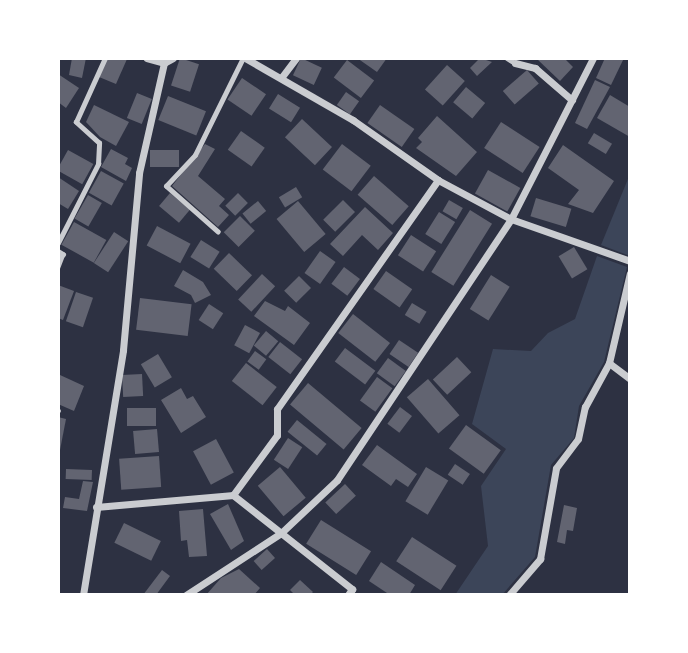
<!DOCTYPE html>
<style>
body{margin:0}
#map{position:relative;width:688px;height:653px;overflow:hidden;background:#2d3142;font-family:"Playfair Display",serif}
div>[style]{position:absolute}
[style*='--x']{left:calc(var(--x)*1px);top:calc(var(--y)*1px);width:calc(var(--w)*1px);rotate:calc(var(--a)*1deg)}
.green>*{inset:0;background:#3c4559}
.building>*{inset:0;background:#626471;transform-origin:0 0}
.service>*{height:4.5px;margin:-2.25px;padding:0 2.25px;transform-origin:2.25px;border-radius:2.25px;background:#caccd0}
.minor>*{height:7px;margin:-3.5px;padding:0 3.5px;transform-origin:3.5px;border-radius:3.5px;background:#caccd0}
span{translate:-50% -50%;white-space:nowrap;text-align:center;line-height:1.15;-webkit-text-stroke:7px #fff;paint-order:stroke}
.frame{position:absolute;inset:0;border:60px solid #fff;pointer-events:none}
</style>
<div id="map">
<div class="green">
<div style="clip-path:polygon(630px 174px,630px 256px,601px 245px)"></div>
<div style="clip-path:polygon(597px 256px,627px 267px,604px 362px,579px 406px,574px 438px,551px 465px,535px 557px,502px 595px,455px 595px,488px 546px,481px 486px,506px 449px,472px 424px,493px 349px,531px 351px,548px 333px,575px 319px)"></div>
</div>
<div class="building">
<div style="clip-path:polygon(72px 58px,86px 58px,82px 78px,69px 75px)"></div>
<div style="clip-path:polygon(108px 58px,127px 59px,116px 84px,99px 77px)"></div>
<div style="left:180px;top:58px;width:20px;height:29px;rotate:18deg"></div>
<div style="left:301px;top:58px;width:23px;height:19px;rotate:25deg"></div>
<div style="clip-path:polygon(357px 58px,387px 58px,377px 72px)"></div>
<div style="clip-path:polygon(480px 58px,492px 62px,477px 76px,470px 68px)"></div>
<div style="clip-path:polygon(564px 58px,573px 67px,560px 81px,537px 59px)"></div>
<div style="clip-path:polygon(605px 58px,624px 58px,611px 85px,596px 78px)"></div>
<div style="left:347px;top:60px;width:34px;height:22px;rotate:37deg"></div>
<div style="left:447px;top:65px;width:24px;height:33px;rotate:42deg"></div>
<div style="left:527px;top:70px;width:18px;height:32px;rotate:49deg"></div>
<div style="clip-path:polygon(58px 74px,79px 88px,66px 108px,58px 102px)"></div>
<div style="left:242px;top:78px;width:29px;height:26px;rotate:34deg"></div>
<div style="clip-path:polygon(595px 80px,610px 87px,587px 129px,575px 123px)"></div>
<div style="left:466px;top:87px;width:25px;height:20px;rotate:40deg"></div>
<div style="left:346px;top:92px;width:16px;height:16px;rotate:35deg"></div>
<div style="left:137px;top:93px;width:16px;height:27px;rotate:22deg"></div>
<div style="left:278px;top:94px;width:26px;height:17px;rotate:32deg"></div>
<div style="clip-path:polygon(610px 95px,630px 107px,630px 137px,597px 118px)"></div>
<div style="left:168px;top:96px;width:41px;height:26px;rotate:22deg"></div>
<div style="clip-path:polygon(94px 105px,129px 122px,116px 146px,100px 137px,86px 122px)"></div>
<div style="left:380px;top:105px;width:42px;height:22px;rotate:35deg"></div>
<div style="clip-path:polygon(437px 116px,477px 152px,456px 176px,416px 148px,422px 142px,418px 138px)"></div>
<div style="left:302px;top:119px;width:41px;height:25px;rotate:43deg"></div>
<div style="left:501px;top:122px;width:46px;height:31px;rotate:33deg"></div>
<div style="left:241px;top:131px;width:29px;height:23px;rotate:35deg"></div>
<div style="left:594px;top:133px;width:21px;height:12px;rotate:31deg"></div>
<div style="clip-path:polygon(205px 144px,215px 149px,198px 176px,225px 199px,219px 206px,229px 215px,218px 227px,172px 186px)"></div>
<div style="left:342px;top:144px;width:36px;height:32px;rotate:37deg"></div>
<div style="clip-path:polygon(563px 145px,614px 181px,593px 213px,568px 204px,579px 190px,548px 168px)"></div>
<div style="clip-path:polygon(111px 149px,128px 158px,125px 164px,132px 168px,126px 181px,101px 167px)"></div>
<div style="left:68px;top:150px;width:29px;height:23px;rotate:29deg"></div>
<div style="left:150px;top:150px;width:29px;height:17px"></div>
<div style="left:488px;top:170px;width:37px;height:27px;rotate:29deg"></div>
<div style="left:101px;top:171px;width:26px;height:25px;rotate:29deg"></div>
<div style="left:374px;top:176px;width:46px;height:25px;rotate:41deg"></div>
<div style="clip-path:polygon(58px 177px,79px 191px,68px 209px,58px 203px)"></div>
<div style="left:296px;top:187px;width:12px;height:20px;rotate:59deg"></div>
<div style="left:170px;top:193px;width:26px;height:17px;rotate:40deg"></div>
<div style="left:238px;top:193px;width:14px;height:18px;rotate:45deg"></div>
<div style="left:88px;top:195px;width:16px;height:27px;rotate:30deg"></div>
<div style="left:536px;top:198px;width:37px;height:19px;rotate:17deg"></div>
<div style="left:343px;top:200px;width:17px;height:28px;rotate:45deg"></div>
<div style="left:449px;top:200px;width:16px;height:13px;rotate:30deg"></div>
<div style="left:258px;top:201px;width:13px;height:20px;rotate:51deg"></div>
<div style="left:298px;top:201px;width:43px;height:28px;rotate:50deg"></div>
<div style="clip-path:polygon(365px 207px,393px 233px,378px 250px,362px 235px,343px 256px,330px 244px)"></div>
<div style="left:470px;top:210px;width:26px;height:73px;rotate:32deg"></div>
<div style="left:439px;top:212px;width:19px;height:26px;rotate:32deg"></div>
<div style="left:240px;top:216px;width:21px;height:23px;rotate:45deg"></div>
<div style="left:74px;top:222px;width:37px;height:26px;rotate:29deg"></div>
<div style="left:157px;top:226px;width:38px;height:22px;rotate:28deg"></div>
<div style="left:114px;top:232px;width:17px;height:37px;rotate:33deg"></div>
<div style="left:411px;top:235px;width:30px;height:24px;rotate:33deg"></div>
<div style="left:201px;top:240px;width:22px;height:20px;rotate:32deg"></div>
<div style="left:574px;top:247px;width:26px;height:18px;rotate:59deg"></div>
<div style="left:320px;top:251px;width:19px;height:27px;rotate:35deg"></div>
<div style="left:229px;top:253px;width:32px;height:22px;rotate:44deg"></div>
<div style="left:344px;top:267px;width:20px;height:21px;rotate:37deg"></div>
<div style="clip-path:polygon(183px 270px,203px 282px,211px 295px,195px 303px,191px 295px,174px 286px)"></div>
<div style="left:386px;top:271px;width:32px;height:22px;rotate:35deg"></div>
<div style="left:262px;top:274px;width:18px;height:35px;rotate:43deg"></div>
<div style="left:491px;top:275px;width:22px;height:40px;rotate:32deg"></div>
<div style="left:299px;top:276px;width:17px;height:21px;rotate:45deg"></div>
<div style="clip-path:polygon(58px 285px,74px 291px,63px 320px,58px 318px)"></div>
<div style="left:76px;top:292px;width:18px;height:31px;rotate:19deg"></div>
<div style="left:140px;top:298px;width:52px;height:32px;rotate:7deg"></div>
<div style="clip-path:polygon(265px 301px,285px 311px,288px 306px,310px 323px,294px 345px,254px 316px)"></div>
<div style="left:412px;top:303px;width:17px;height:14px;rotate:31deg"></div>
<div style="left:209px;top:304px;width:17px;height:19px;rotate:33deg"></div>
<div style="left:353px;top:314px;width:47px;height:24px;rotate:38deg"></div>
<div style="left:245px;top:325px;width:17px;height:23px;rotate:28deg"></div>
<div style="left:266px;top:331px;width:16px;height:19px;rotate:40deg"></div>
<div style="left:399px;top:340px;width:23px;height:17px;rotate:34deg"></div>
<div style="left:280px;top:342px;width:28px;height:19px;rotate:38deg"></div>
<div style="left:345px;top:348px;width:38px;height:17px;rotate:37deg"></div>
<div style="left:255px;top:351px;width:14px;height:13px;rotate:36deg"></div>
<div style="left:158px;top:354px;width:27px;height:20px;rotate:59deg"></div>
<div style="left:457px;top:357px;width:21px;height:33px;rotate:47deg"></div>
<div style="left:388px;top:358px;width:22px;height:19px;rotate:36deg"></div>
<div style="left:246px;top:363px;width:39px;height:23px;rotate:38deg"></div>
<div style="left:142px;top:374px;width:22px;height:20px;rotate:87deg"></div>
<div style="clip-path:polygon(60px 375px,84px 386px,74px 411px,58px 404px)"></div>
<div style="left:377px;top:377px;width:19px;height:29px;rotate:36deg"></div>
<div style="left:428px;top:379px;width:48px;height:28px;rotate:49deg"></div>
<div style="left:308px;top:383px;width:70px;height:28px;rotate:40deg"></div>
<div style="clip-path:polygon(181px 388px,187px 399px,193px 396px,206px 417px,181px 433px,161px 400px)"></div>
<div style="left:400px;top:407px;width:15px;height:21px;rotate:37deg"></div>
<div style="left:127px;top:408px;width:29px;height:18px"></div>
<div style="clip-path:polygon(58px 417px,66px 419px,60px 450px,58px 449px)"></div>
<div style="left:297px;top:420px;width:38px;height:15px;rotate:39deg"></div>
<div style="left:466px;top:425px;width:43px;height:29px;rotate:36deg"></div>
<div style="left:157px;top:429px;width:23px;height:24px;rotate:85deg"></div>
<div style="left:288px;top:438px;width:17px;height:26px;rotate:33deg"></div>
<div style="left:216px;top:439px;width:38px;height:26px;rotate:62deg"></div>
<div style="clip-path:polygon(377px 445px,417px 474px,408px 487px,396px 479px,391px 486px,362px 465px)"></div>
<div style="left:159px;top:456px;width:31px;height:40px;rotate:86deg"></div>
<div style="left:455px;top:464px;width:18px;height:13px;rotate:34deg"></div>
<div style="left:280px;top:467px;width:40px;height:29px;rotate:50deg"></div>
<div style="left:426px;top:467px;width:26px;height:40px;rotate:31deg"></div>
<div style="left:66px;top:469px;width:26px;height:10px;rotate:2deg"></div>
<div style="clip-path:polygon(83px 481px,93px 482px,87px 511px,63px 508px,65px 497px,79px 499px)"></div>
<div style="left:345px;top:484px;width:16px;height:27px;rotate:47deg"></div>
<div style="clip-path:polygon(228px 504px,244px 541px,231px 550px,210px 514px)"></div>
<div style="clip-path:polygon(564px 505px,577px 508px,573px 531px,567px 530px,565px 544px,557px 542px)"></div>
<div style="clip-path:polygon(203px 509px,207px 556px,189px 557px,187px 540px,181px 541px,179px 511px)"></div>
<div style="left:321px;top:520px;width:59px;height:28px;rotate:32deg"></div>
<div style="left:124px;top:523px;width:41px;height:22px;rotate:26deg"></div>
<div style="left:412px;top:537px;width:53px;height:29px;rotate:33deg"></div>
<div style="left:267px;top:549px;width:12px;height:18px;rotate:48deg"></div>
<div style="clip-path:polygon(381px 562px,415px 585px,409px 595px,390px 595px,369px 581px)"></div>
<div style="clip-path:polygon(239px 569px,260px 588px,254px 595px,206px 595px,221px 578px)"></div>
<div style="clip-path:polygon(162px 570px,170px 576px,156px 595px,143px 595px)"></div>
<div style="clip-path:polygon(300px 580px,313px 592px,310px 595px,295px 595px,290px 590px)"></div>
</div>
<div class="service">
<div style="--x:507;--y:58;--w:9;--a:32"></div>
<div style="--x:218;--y:232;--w:69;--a:-138.5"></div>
<div style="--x:166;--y:186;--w:42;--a:-46.9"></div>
<div style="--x:195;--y:155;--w:108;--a:-63.7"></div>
<div style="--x:58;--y:243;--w:89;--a:-63.1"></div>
<div style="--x:98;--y:164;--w:21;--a:-87"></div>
<div style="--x:99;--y:143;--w:31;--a:-138"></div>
<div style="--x:76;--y:122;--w:70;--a:-65.6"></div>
<div style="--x:58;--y:251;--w:6;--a:31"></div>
<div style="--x:63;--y:254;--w:14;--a:111"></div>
<div style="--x:58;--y:411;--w:1;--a:0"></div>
</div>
<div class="minor">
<div style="--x:245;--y:58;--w:125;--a:29.9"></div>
<div style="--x:353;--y:120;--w:104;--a:35.2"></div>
<div style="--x:438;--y:180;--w:83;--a:28.1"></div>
<div style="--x:511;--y:219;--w:126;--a:19.4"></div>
<div style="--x:164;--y:63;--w:10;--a:-29"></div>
<div style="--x:515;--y:63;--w:21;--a:14"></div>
<div style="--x:535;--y:68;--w:49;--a:40.9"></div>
<div style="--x:281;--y:78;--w:25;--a:-53"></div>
<div style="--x:609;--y:363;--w:26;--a:37"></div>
<div style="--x:233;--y:495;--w:74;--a:-53.7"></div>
<div style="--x:277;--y:435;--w:26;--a:-90"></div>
<div style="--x:277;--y:409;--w:280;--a:-54.9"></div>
<div style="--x:96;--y:507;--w:138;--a:-5"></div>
<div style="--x:233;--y:495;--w:152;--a:38.3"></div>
<div style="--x:352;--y:589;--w:7;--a:124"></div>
<div style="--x:83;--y:595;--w:248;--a:-80.7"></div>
<div style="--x:123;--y:350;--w:178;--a:-84.8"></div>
<div style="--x:139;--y:173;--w:113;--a:-77.2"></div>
<div style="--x:164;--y:63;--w:18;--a:-164"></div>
<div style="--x:186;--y:595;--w:113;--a:-33.1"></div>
<div style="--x:281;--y:533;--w:77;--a:-43.4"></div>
<div style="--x:337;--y:480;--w:314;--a:-56.3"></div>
<div style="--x:511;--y:219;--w:181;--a:-63"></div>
<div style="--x:509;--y:595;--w:48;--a:-49.3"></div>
<div style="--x:540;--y:559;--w:92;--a:-80"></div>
<div style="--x:556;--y:468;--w:36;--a:-53"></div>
<div style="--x:578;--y:439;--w:33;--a:-78"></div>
<div style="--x:585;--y:407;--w:50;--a:-61.4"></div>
<div style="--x:609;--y:363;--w:92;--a:-76.9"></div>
</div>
<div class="frame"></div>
</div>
